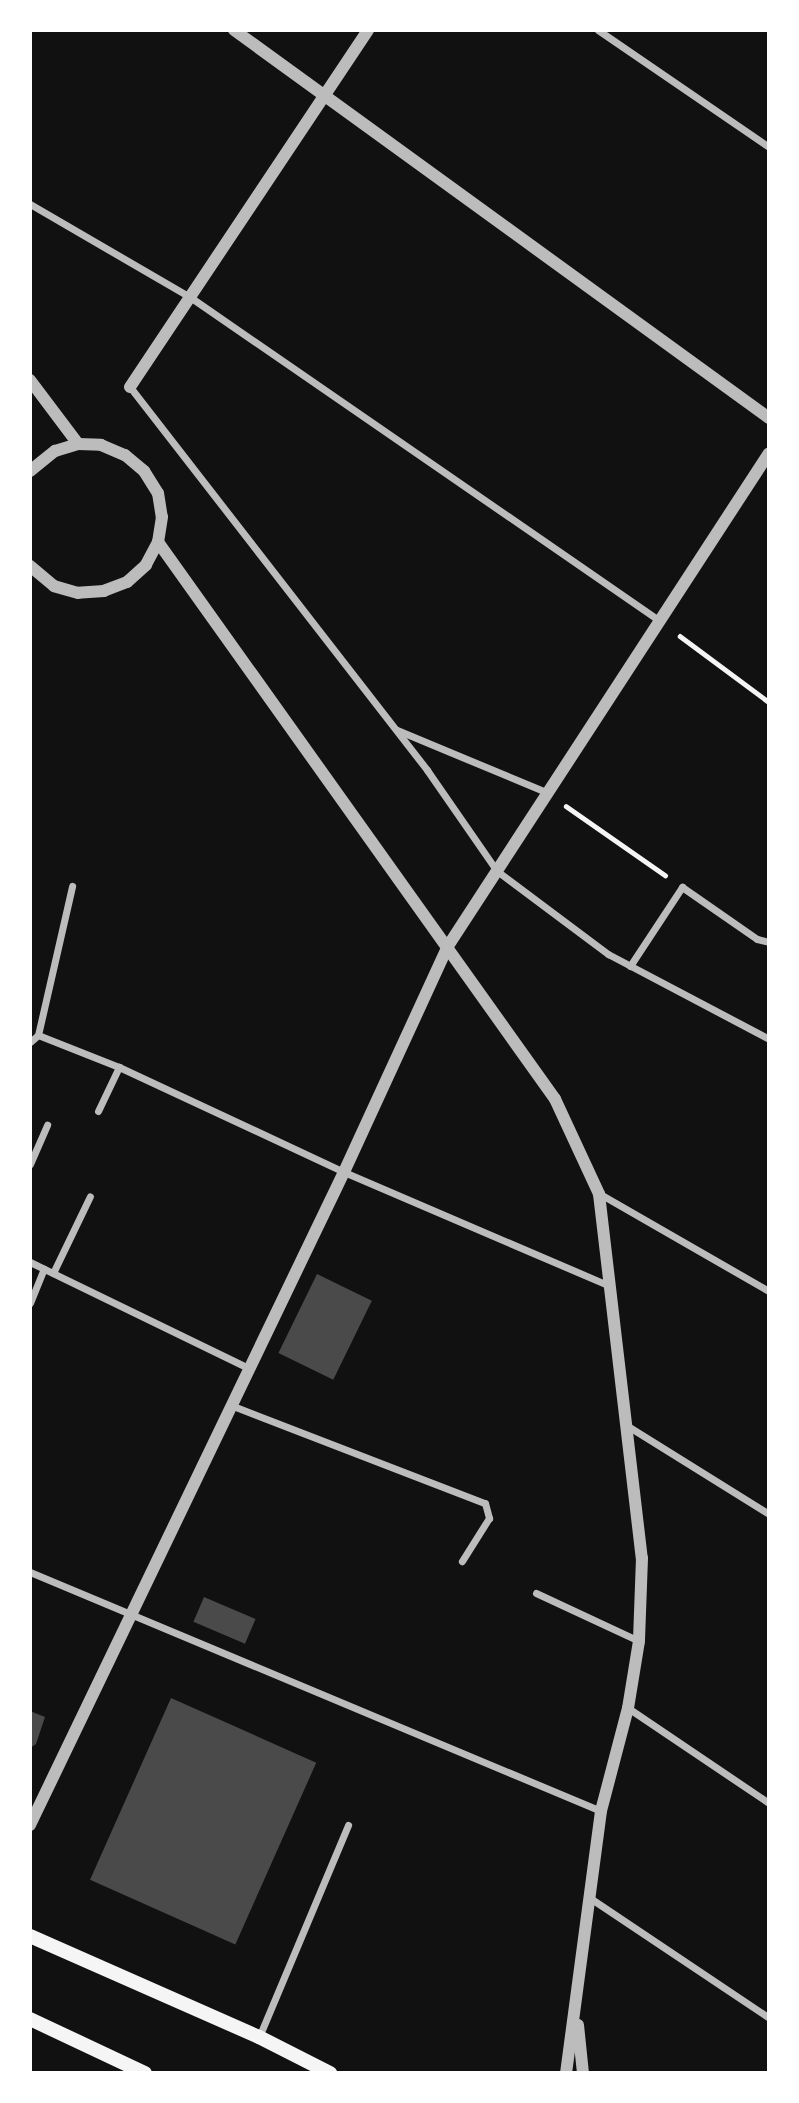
<!DOCTYPE html>
<style>
body{margin:0}
#map{position:relative;width:799px;height:2103px;overflow:hidden;background:#111;font-family:Inter,sans-serif}
div>[style]{position:absolute}
[style*='--x']{left:calc(var(--x)*1px);top:calc(var(--y)*1px);width:calc(var(--w)*1px);rotate:calc(var(--a)*1deg)}
.building>*{inset:0;background:#4a4a4a;transform-origin:0 0}
.path>*{height:4.5px;margin:-2.25px;padding:0 2.25px;transform-origin:2.25px;border-radius:2.25px;background:#f5f5f5}
.minor>*{height:7px;margin:-3.5px;padding:0 3.5px;transform-origin:3.5px;border-radius:3.5px;background:#bcbcbc}
.tertiary>*{height:12px;margin:-6px;padding:0 6px;transform-origin:6px;border-radius:6px;background:#bcbcbc}
.secondary>*{height:14px;margin:-7px;padding:0 7px;transform-origin:7px;border-radius:7px;background:#f5f5f5}
span{translate:-50% -50%;white-space:nowrap;text-align:center;line-height:1.15;-webkit-text-stroke:5px #fff;paint-order:stroke}
.frame{position:absolute;inset:0;border:32px solid #fff;pointer-events:none}
</style>
<div id="map">
<div class="building">
<div style="left:317px;top:1274px;width:61px;height:88px;rotate:26deg"></div>
<div style="left:204px;top:1597px;width:56px;height:27px;rotate:23deg"></div>
<div style="left:171px;top:1698px;width:159px;height:199px;rotate:24deg"></div>
<div style="clip-path:polygon(30px 1711px,45px 1717px,36px 1744px,30px 1748px)"></div>
</div>
<div class="path">
<div style="--x:680;--y:636;--w:111;--a:36.6"></div>
<div style="--x:566;--y:806;--w:121;--a:34.9"></div>
</div>
<div class="minor">
<div style="--x:598;--y:30;--w:207;--a:34.4"></div>
<div style="--x:30;--y:204;--w:185;--a:30.2"></div>
<div style="--x:190;--y:297;--w:571;--a:34.58"></div>
<div style="--x:130;--y:387;--w:485;--a:52.2"></div>
<div style="--x:427;--y:770;--w:123;--a:55.3"></div>
<div style="--x:497;--y:871;--w:139;--a:36.8"></div>
<div style="--x:608;--y:954;--w:182;--a:27.8"></div>
<div style="--x:397;--y:730;--w:164;--a:22.6"></div>
<div style="--x:630;--y:966;--w:95;--a:-56.6"></div>
<div style="--x:682;--y:887;--w:91;--a:34.7"></div>
<div style="--x:757;--y:939;--w:12;--a:14"></div>
<div style="--x:38;--y:1035;--w:153;--a:-77.1"></div>
<div style="--x:30;--y:1042;--w:11;--a:-41"></div>
<div style="--x:38;--y:1035;--w:87;--a:21.6"></div>
<div style="--x:119;--y:1067;--w:248;--a:25"></div>
<div style="--x:344;--y:1172;--w:289;--a:23.2"></div>
<div style="--x:98;--y:1111;--w:49;--a:-64.5"></div>
<div style="--x:30;--y:1164;--w:43;--a:-66.4"></div>
<div style="--x:600;--y:1194;--w:195;--a:29.9"></div>
<div style="--x:30;--y:1262;--w:245;--a:25.9"></div>
<div style="--x:53;--y:1273;--w:85;--a:-64.3"></div>
<div style="--x:30;--y:1303;--w:37;--a:-68"></div>
<div style="--x:233;--y:1406;--w:270;--a:21.1"></div>
<div style="--x:485;--y:1503;--w:16;--a:75"></div>
<div style="--x:489;--y:1518;--w:51;--a:122.1"></div>
<div style="--x:626;--y:1425;--w:168;--a:31.9"></div>
<div style="--x:30;--y:1572;--w:619;--a:22.71"></div>
<div style="--x:536;--y:1593;--w:114;--a:25"></div>
<div style="--x:628;--y:1708;--w:170;--a:34"></div>
<div style="--x:590;--y:1898;--w:216;--a:33.8"></div>
<div style="--x:259;--y:2037;--w:230;--a:-67.2"></div>
</div>
<div class="tertiary">
<div style="--x:234;--y:30;--w:661;--a:35.95"></div>
<div style="--x:30;--y:380;--w:80;--a:53.1"></div>
<div style="--x:130;--y:387;--w:429;--a:-56.3"></div>
<div style="--x:30;--y:471;--w:32;--a:-39"></div>
<div style="--x:55;--y:451;--w:24;--a:-17"></div>
<div style="--x:78;--y:444;--w:23;--a:2"></div>
<div style="--x:101;--y:445;--w:26;--a:23"></div>
<div style="--x:125;--y:455;--w:25;--a:40"></div>
<div style="--x:144;--y:471;--w:26;--a:58"></div>
<div style="--x:158;--y:493;--w:24;--a:81"></div>
<div style="--x:162;--y:517;--w:25;--a:99"></div>
<div style="--x:158;--y:542;--w:26;--a:118"></div>
<div style="--x:146;--y:565;--w:25;--a:138"></div>
<div style="--x:127;--y:582;--w:25;--a:159"></div>
<div style="--x:104;--y:591;--w:26;--a:176"></div>
<div style="--x:78;--y:593;--w:25;--a:-164"></div>
<div style="--x:54;--y:586;--w:31;--a:-140"></div>
<div style="--x:158;--y:542;--w:684;--a:54.52"></div>
<div style="--x:555;--y:1099;--w:105;--a:65.1"></div>
<div style="--x:599;--y:1194;--w:367;--a:83.3"></div>
<div style="--x:642;--y:1558;--w:83;--a:92.1"></div>
<div style="--x:639;--y:1641;--w:68;--a:99.3"></div>
<div style="--x:628;--y:1708;--w:106;--a:104.7"></div>
<div style="--x:601;--y:1811;--w:264;--a:97.6"></div>
<div style="--x:30;--y:1825;--w:725;--a:-64.32"></div>
<div style="--x:344;--y:1172;--w:249;--a:-65.3"></div>
<div style="--x:448;--y:946;--w:588;--a:-56.93"></div>
<div style="--x:578;--y:2025;--w:48;--a:84.1"></div>
</div>
<div class="secondary">
<div style="--x:30;--y:1936;--w:250;--a:23.8"></div>
<div style="--x:259;--y:2037;--w:80;--a:26.9"></div>
<div style="--x:30;--y:2019;--w:127;--a:25.2"></div>
</div>
<div class="frame"></div>
</div>
